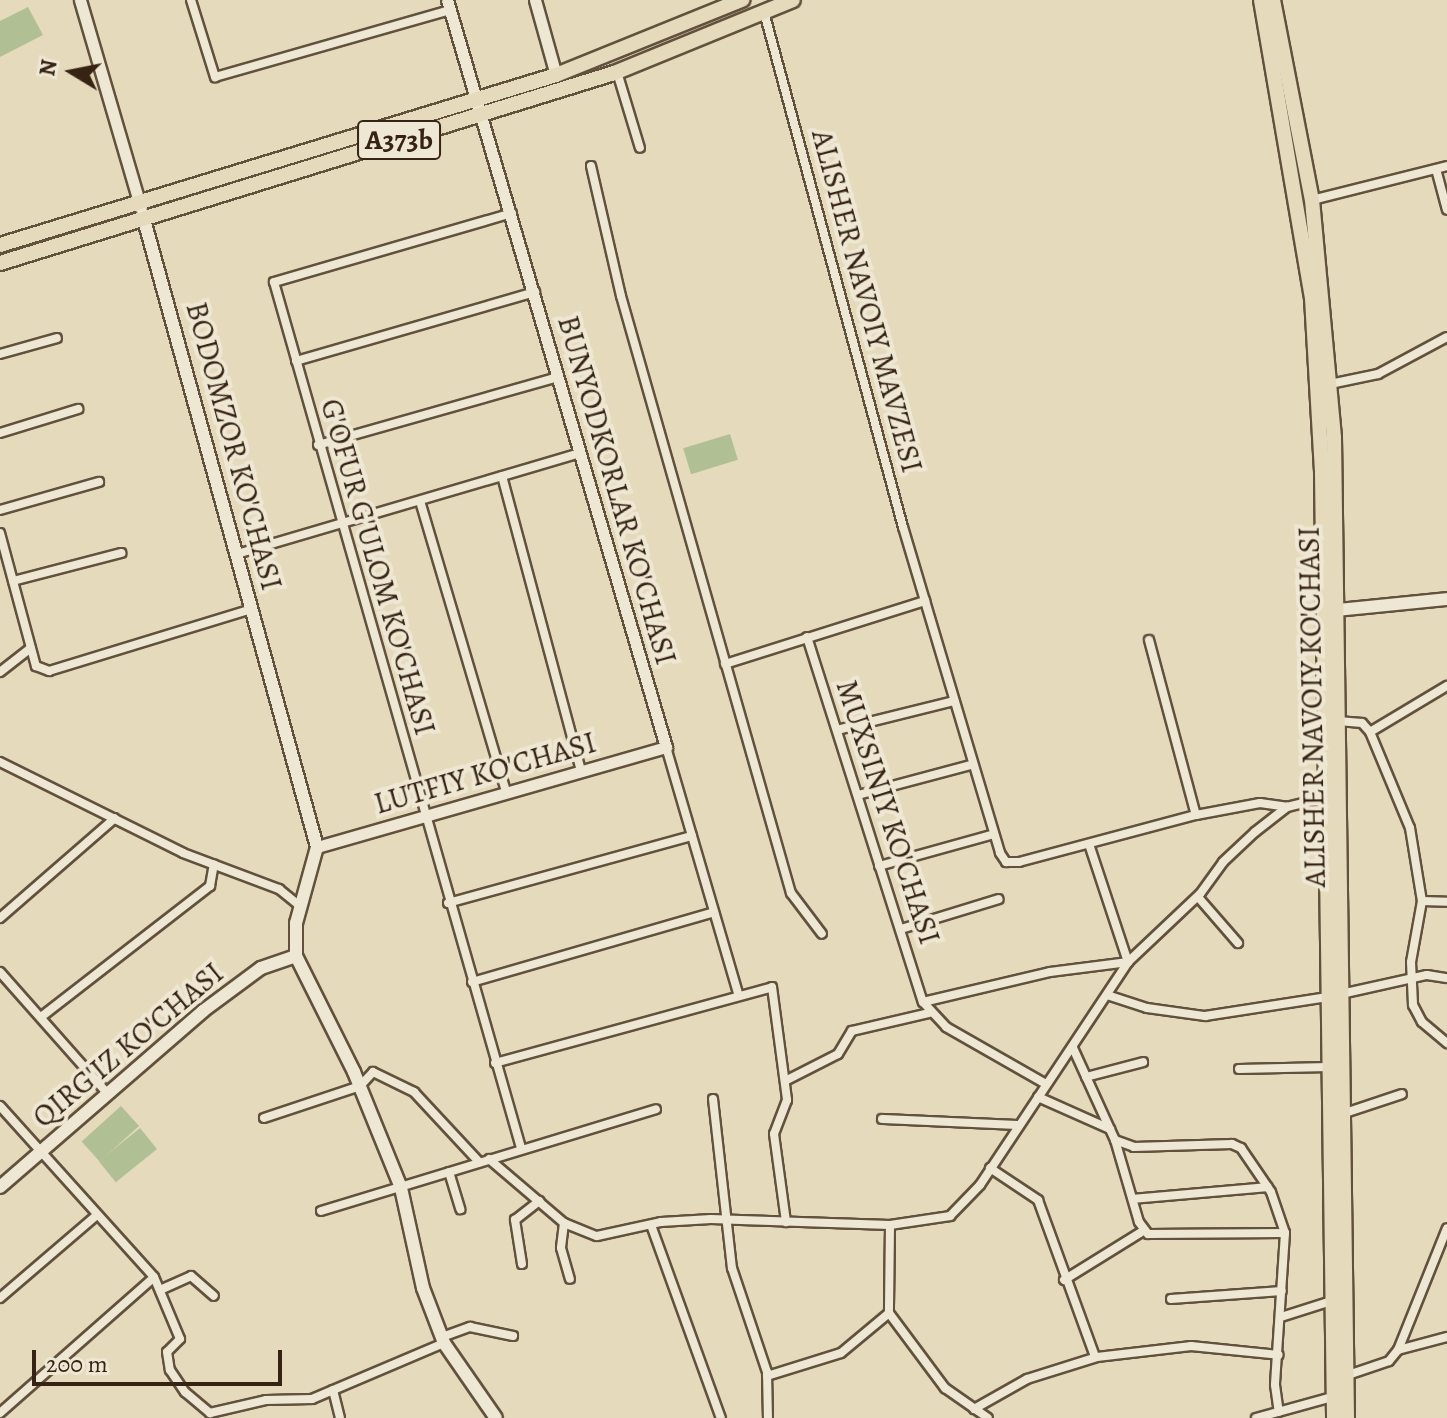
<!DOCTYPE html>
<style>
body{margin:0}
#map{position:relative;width:1447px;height:1418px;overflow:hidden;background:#e5dabc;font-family:Alegreya,serif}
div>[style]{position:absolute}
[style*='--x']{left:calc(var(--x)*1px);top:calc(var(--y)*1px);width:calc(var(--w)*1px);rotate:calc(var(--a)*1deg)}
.green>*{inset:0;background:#b1c094;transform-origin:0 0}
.roads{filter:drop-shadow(2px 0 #62513d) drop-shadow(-2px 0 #62513d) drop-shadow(0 2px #62513d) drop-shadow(0 -2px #62513d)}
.minor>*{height:8px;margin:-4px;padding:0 4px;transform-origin:4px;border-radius:4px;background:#eee7d3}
.tertiary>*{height:11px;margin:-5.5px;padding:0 5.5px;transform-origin:5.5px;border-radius:5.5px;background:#eee7d3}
.secondary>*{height:12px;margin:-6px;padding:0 6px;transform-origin:6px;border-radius:6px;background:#eee7d3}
.primary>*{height:14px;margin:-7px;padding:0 7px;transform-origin:7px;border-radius:7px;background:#e5dabc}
.trunk>*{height:14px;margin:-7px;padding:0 7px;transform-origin:7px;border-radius:7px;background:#e5dabc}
span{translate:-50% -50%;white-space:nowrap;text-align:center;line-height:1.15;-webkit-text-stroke:8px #eee7d3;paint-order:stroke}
.shield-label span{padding:2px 6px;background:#eee7d3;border:2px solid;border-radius:6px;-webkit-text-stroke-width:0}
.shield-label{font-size:28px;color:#362313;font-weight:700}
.street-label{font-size:30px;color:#362313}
.north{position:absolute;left:32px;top:32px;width:80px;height:80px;-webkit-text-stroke:6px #eee7d3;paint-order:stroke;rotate:280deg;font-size:22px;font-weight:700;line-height:32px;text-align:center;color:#362313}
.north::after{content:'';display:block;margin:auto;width:28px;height:36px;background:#362313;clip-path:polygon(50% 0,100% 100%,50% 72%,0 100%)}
.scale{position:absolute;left:32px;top:1350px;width:250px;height:36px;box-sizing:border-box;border:4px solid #362313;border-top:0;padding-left:10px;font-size:24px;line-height:28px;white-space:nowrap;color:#362313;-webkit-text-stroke:6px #eee7d3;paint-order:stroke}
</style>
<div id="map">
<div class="green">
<div style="clip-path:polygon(28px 7px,43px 35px,0 57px,0 21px)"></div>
<div style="left:730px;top:434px;width:27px;height:49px;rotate:73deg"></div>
<div style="left:121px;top:1106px;width:27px;height:53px;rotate:48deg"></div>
<div style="left:140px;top:1128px;width:27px;height:53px;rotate:51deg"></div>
</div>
<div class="roads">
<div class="minor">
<div style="--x:191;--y:0;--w:81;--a:72.7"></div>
<div style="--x:215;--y:77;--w:244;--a:-15.9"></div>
<div style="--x:764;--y:12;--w:533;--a:74.9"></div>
<div style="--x:903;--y:527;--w:340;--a:73.4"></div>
<div style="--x:1000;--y:853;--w:11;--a:56"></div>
<div style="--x:1006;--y:862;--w:13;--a:0"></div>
<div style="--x:1019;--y:862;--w:183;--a:-14.9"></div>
<div style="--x:1196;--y:815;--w:65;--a:-10.6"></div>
<div style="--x:1260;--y:803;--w:27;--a:8"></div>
<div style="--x:617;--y:72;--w:79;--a:73.2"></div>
<div style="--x:591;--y:166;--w:133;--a:77"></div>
<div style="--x:621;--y:296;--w:621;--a:74.11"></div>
<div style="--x:791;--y:893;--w:51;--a:52.9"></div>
<div style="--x:1436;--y:169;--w:42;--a:75"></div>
<div style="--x:1312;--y:200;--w:139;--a:-14.1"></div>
<div style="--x:512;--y:213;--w:248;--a:163.8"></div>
<div style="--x:274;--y:282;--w:901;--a:74.08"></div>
<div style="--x:0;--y:354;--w:59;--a:-15.7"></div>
<div style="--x:296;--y:361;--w:249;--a:-16.1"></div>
<div style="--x:1330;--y:384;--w:49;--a:-11.8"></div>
<div style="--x:1378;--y:374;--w:78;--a:-28.2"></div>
<div style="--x:0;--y:433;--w:82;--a:-17.1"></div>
<div style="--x:318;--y:445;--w:250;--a:-15.8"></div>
<div style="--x:502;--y:476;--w:304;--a:75"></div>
<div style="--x:420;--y:501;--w:302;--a:73.5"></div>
<div style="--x:0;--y:510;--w:103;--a:-15.8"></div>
<div style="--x:0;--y:533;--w:138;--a:74.9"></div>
<div style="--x:36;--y:666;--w:14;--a:21"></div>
<div style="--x:49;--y:671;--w:212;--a:-17"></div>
<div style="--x:237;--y:554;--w:358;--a:-16.4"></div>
<div style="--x:13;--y:581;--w:112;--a:-14.5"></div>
<div style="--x:807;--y:637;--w:383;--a:72.4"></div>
<div style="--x:923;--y:1002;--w:34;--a:47"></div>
<div style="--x:946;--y:1027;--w:115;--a:29.7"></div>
<div style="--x:1149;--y:640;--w:181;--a:75"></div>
<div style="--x:725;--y:664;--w:210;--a:-17.5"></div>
<div style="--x:0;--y:672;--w:39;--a:-38"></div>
<div style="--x:1338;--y:721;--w:24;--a:5"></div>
<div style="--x:1362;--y:723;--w:12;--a:48"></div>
<div style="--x:1370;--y:732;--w:104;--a:67.4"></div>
<div style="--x:1410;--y:828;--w:74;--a:80.7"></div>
<div style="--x:1422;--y:901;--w:62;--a:100.2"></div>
<div style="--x:1411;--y:962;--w:43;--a:87.3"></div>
<div style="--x:1413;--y:1005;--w:19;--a:62"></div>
<div style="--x:1422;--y:1022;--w:33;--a:40"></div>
<div style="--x:837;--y:730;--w:121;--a:-13.9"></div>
<div style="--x:1370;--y:732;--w:90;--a:-30.9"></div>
<div style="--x:666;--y:747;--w:256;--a:73.7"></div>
<div style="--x:0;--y:762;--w:204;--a:26.4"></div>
<div style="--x:183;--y:853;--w:103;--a:20.6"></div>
<div style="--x:279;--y:889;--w:27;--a:39"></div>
<div style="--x:858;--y:795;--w:117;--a:-14.9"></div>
<div style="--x:879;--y:866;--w:116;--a:-15.5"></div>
<div style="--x:1198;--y:897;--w:61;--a:49"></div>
<div style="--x:1422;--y:901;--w:25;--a:2"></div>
<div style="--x:448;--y:903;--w:253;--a:-15.4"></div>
<div style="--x:0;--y:918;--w:152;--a:-41"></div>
<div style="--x:901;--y:929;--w:102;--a:-17"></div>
<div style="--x:0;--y:972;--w:163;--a:48.5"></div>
<div style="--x:472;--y:982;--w:252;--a:-16.1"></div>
<div style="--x:1341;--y:994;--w:88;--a:-12.5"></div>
<div style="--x:1427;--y:975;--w:20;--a:9"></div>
<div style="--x:1107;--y:995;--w:42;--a:18"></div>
<div style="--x:1147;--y:1008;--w:59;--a:7.9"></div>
<div style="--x:1205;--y:1016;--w:124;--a:-8.8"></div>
<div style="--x:923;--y:1002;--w:130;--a:-13.3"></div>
<div style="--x:1050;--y:972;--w:79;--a:-7.3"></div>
<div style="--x:1128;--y:962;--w:124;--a:-108.3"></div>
<div style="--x:41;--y:1017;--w:214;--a:-37.8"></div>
<div style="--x:210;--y:886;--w:22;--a:-80"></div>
<div style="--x:1073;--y:1048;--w:101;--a:65.5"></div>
<div style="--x:1115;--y:1140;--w:20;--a:20"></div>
<div style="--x:1134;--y:1147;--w:98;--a:-1.8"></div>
<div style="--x:1232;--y:1144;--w:10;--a:24"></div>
<div style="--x:1241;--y:1148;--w:53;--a:55.7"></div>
<div style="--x:1271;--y:1192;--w:43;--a:71.1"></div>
<div style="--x:1285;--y:1233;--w:152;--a:93.8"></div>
<div style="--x:1275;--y:1385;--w:27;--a:82"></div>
<div style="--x:495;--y:1063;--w:287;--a:-15.3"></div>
<div style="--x:772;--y:987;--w:114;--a:82.4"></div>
<div style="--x:787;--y:1100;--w:36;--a:111"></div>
<div style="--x:774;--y:1134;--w:89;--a:82.2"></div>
<div style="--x:1239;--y:1069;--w:90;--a:-1.3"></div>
<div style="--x:1086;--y:1077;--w:59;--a:-14.7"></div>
<div style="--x:785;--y:1081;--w:59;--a:-27"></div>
<div style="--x:838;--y:1054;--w:27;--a:-59"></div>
<div style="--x:852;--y:1031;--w:79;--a:-13.2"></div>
<div style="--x:1038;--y:1097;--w:79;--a:24"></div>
<div style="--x:713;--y:1099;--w:170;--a:83.6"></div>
<div style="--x:732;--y:1268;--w:110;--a:71.4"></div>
<div style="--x:767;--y:1372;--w:46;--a:88.8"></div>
<div style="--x:0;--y:1106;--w:230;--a:48"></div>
<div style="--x:154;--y:1277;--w:67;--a:67.2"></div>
<div style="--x:180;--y:1339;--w:18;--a:135"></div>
<div style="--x:167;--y:1352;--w:18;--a:81"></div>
<div style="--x:170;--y:1370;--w:27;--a:56"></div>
<div style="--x:185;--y:1392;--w:33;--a:40"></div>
<div style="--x:210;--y:1413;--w:57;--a:-13.1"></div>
<div style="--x:266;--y:1400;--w:46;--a:-1.2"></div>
<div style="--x:312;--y:1399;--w:143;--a:-23"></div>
<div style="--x:1342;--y:1114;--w:63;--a:-18.4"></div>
<div style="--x:264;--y:1118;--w:101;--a:-18.4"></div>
<div style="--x:360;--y:1086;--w:19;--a:-47"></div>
<div style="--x:373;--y:1072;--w:46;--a:26"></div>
<div style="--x:414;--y:1092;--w:96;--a:47.1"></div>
<div style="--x:882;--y:1119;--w:137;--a:2.5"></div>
<div style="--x:1115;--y:1140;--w:85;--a:73.7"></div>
<div style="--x:1139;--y:1222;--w:15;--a:53"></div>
<div style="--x:1148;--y:1234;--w:137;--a:-0.4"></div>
<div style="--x:489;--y:1159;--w:99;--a:40.5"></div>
<div style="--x:564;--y:1223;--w:35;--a:22"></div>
<div style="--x:597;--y:1236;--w:66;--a:-12.3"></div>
<div style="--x:661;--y:1222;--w:50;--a:-3.4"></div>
<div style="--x:711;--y:1219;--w:179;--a:1.9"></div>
<div style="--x:890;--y:1225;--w:61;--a:-8.5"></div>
<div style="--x:950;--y:1216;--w:43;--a:-45.9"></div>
<div style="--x:980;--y:1185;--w:268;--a:-56.4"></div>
<div style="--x:1128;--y:962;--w:99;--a:-43.4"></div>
<div style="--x:1200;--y:894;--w:39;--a:-54"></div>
<div style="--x:1223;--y:862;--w:44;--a:-43.2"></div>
<div style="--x:1255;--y:832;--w:41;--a:-38"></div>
<div style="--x:1287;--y:807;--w:41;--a:-14"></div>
<div style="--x:990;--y:1168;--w:58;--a:33.7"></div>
<div style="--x:1038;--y:1200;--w:167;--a:70"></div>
<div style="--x:449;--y:1172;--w:39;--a:73"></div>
<div style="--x:1133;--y:1199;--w:135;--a:-5.1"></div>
<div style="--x:321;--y:1211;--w:350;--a:-16.9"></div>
<div style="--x:564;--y:1223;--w:25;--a:97"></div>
<div style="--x:561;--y:1248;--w:32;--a:74"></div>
<div style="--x:651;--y:1225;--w:205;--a:70.1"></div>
<div style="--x:890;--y:1225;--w:88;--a:90.7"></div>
<div style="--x:889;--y:1313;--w:94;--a:53.3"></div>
<div style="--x:945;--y:1388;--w:52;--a:34.9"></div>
<div style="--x:522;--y:1264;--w:45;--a:-99"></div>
<div style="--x:515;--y:1220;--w:31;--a:-38"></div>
<div style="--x:1064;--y:1280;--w:93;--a:-31.8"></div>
<div style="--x:160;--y:1290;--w:34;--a:-24"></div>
<div style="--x:191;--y:1276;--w:30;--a:41"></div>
<div style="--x:0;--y:1298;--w:128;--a:-40.6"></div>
<div style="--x:1171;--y:1299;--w:111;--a:-4.1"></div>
<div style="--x:1281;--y:1317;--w:52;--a:-17.7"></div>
<div style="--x:442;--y:1337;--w:30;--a:-20"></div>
<div style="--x:470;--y:1327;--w:44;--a:11.8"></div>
<div style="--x:1398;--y:1350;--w:131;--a:-68.1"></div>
<div style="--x:767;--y:1376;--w:77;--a:-17.3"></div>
<div style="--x:841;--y:1353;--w:62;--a:-39.8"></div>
<div style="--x:1345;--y:1376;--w:46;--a:-18.8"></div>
<div style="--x:1389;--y:1361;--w:14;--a:-51"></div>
<div style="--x:1398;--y:1350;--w:51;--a:-14.9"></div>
<div style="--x:333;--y:1390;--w:29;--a:76"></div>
<div style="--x:974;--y:1409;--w:61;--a:-29.5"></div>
<div style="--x:1027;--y:1379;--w:73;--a:-17.4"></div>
<div style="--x:1097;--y:1357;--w:95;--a:-6.7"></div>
<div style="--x:1191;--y:1346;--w:88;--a:5.8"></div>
<div style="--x:0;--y:1413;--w:205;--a:-41.4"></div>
<div style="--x:1256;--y:1418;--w:83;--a:-15.4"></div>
</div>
<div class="tertiary">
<div style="--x:80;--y:0;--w:217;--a:73.7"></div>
<div style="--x:535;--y:0;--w:78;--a:74.4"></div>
<div style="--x:317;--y:847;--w:363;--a:-16"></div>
<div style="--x:666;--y:747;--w:778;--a:-106.34"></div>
</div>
<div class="secondary">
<div style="--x:143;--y:216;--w:655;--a:74.58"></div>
<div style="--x:317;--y:847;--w:79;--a:105.4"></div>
<div style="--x:296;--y:923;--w:33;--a:90"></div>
<div style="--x:296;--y:956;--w:130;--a:63.4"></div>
<div style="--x:354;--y:1072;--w:125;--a:67.9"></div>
<div style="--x:401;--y:1188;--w:102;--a:77.6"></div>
<div style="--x:423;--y:1288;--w:59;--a:69.1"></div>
<div style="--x:444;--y:1343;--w:91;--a:55.3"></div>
<div style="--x:1327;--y:611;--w:121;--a:-5.7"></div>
<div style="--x:0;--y:1187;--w:269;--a:-40.9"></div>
<div style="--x:203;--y:1011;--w:72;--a:-36.6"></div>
<div style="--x:261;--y:968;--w:37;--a:-19"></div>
</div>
<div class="primary">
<div style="--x:1261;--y:0;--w:302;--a:80.3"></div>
<div style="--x:1312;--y:298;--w:175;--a:86.7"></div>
<div style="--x:1322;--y:473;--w:945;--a:89.27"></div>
<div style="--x:1273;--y:0;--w:204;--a:79"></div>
<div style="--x:1312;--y:200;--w:239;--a:84.7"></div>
<div style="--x:1334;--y:438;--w:980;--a:89.24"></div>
</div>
<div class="trunk">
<div style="--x:0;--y:245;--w:581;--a:-17"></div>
<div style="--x:556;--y:75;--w:201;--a:-22"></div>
<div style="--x:0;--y:263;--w:643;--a:-17.19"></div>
<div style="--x:614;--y:73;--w:193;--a:-22.2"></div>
</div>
</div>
<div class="shield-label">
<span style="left:399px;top:140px">A373b</span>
</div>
<div class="street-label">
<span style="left:867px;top:301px;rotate:75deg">ALISHER NAVOIY MAVZESI</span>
<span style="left:234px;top:446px;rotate:75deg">BODOMZOR KO'CHASI</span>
<span style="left:617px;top:490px;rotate:74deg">BUNYODKORLAR KO'CHASI</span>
<span style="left:378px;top:567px;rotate:74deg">G'OFUR G'ULOM KO'CHASI</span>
<span style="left:1312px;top:707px;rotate:-91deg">ALISHER NAVOIY KO'CHASI</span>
<span style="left:485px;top:773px;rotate:-16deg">LUTFIY KO'CHASI</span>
<span style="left:888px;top:812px;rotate:72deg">MUXSINIY KO'CHASI</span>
<span style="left:128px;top:1045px;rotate:-40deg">QIRG'IZ KO'CHASI</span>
</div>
<div class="north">N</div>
<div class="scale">200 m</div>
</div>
